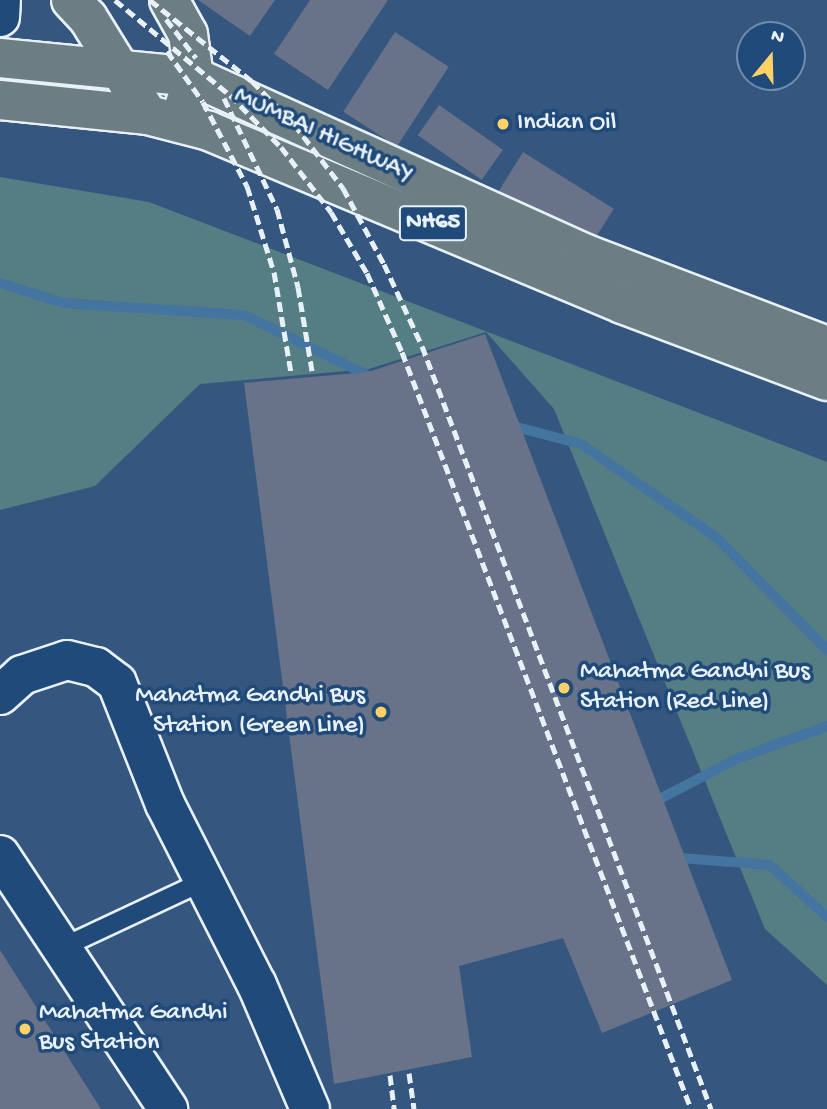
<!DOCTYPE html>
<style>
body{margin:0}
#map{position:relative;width:827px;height:1109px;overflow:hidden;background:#35567e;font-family:"Gochi Hand",sans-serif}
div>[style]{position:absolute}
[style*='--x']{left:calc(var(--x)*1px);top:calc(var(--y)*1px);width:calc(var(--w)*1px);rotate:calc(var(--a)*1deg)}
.green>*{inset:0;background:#557d84}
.stream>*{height:10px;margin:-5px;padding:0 5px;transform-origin:5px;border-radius:5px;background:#4375a0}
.building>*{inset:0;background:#687288;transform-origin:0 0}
.roads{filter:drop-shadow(2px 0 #e8f1f8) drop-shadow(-2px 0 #e8f1f8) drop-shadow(0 2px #e8f1f8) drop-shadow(0 -2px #e8f1f8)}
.lane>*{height:18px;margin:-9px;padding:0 9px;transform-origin:9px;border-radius:9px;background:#1f4a7a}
.secondary>*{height:38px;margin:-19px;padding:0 19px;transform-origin:19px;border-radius:19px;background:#1f4a7a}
.primary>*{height:38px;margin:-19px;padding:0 19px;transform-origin:19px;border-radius:19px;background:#6c7e84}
.highway>*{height:38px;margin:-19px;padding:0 19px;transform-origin:19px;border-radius:19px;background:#6c7e84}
.rail>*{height:5px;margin-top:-2.5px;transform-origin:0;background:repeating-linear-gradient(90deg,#e8f1f8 0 10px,transparent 0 15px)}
.dots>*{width:19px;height:19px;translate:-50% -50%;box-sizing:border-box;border:4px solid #1f4a7a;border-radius:50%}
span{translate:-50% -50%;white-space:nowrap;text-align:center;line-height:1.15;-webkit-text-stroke:7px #1f4a7a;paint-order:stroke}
.shield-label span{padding:2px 5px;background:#1f4a7a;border:2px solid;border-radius:5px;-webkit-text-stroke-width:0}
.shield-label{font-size:24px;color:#e8f1f8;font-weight:700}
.poi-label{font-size:26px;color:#e8f1f8}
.left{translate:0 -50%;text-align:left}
.right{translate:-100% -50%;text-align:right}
.street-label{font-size:26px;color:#e8f1f8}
.north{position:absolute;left:736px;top:21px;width:70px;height:70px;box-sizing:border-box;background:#1f4a7a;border:2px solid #6f8dac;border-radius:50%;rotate:19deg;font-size:19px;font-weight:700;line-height:28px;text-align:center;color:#e8f1f8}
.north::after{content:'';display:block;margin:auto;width:24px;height:32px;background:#ffd166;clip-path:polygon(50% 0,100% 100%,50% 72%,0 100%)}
</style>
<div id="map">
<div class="green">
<div style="clip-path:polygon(0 177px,149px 202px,827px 462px,827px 985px,765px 929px,554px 409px,486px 332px,369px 369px,200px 384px,95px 486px,0 510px)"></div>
</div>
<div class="stream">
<div style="--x:0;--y:283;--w:67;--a:17.4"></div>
<div style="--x:64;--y:303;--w:180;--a:3.8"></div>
<div style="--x:244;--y:315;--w:144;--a:26"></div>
<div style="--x:509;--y:425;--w:74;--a:14.8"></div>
<div style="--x:581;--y:444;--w:164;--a:34.6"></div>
<div style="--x:716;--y:537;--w:158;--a:45.5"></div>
<div style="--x:652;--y:803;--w:95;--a:-27.6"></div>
<div style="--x:736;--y:759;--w:97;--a:-19.9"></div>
<div style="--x:677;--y:854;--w:5;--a:53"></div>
<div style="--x:680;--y:858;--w:90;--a:4.4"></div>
<div style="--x:770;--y:865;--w:77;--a:42.4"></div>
</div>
<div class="building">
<div style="clip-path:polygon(198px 0,275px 0,250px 36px)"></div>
<div style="clip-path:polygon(310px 0,388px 0,328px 90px,274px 54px)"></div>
<div style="left:395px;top:32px;width:64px;height:95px;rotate:33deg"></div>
<div style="left:439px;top:105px;width:78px;height:37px;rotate:35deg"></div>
<div style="left:523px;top:152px;width:107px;height:50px;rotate:32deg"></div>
<div style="clip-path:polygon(485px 334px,732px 980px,602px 1033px,563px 938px,459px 966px,472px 1057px,334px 1084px,244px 383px,368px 372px)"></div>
<div style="clip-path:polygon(0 950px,101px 1109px,0 1109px)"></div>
</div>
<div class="roads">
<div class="lane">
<div style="--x:61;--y:948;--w:158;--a:-25.1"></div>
</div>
<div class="secondary">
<div style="--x:0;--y:17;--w:17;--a:-87"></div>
<div style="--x:0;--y:695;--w:30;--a:-42"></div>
<div style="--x:22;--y:675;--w:47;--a:-18.4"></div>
<div style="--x:67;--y:660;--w:30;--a:14"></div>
<div style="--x:96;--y:667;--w:26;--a:37"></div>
<div style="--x:117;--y:683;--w:130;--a:68.4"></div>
<div style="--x:165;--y:804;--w:203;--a:63.1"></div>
<div style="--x:257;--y:985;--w:135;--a:66.9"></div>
<div style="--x:0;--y:855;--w:305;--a:56.5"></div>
</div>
<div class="primary">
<div style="--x:71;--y:0;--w:25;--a:47"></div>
<div style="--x:88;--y:18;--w:114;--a:58.3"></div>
<div style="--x:169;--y:0;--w:39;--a:61"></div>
<div style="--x:188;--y:34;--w:43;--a:82.1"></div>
<div style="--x:194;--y:77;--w:47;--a:108.4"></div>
</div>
<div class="highway">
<div style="--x:0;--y:58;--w:195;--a:5.6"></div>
<div style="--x:194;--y:77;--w:430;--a:24.3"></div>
<div style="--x:586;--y:254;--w:258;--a:20.9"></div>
<div style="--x:0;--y:100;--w:149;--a:5.8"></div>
<div style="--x:148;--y:115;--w:63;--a:14.7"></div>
<div style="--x:209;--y:131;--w:448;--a:22.7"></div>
<div style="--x:622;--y:304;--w:219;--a:20.6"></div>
</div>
</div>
<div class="rail">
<div style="--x:115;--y:0;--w:149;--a:39.6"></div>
<div style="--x:230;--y:95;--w:73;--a:45.6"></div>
<div style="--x:281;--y:147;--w:82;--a:52.4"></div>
<div style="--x:331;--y:212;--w:71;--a:59.5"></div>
<div style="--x:367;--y:273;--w:86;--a:66.1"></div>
<div style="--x:402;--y:352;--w:810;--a:69.1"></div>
<div style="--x:150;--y:0;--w:130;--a:38.5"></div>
<div style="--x:252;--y:81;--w:60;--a:45.7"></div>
<div style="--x:294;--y:124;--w:81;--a:52.6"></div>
<div style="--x:343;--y:188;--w:86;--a:61.7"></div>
<div style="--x:384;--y:264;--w:90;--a:65.1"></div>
<div style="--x:422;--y:346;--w:816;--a:69.25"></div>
<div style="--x:166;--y:19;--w:49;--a:52.4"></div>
<div style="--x:167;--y:51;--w:62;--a:54.8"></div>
<div style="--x:203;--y:102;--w:95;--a:62.4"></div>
<div style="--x:247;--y:186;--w:90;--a:72.6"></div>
<div style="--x:274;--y:272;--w:102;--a:80.4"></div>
<div style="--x:224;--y:98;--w:123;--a:64.5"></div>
<div style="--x:277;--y:209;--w:81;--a:74.9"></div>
<div style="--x:298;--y:287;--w:85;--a:80.5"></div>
<div style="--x:409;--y:1073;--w:36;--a:82"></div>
<div style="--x:390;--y:1075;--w:34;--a:83"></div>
</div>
<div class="dots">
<div style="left:503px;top:124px;background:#ffd166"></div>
<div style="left:564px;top:688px;background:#ffd166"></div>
<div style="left:381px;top:712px;background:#ffd166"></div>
<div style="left:25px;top:1029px;background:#ffd166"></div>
</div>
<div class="shield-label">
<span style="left:433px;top:223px">NH65</span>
</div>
<div class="poi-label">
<span class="left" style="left:517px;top:124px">Indian Oil</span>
<span class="left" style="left:580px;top:688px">Mahatma Gandhi Bus<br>Station (Red Line)</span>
<span class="right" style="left:365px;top:712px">Mahatma Gandhi Bus<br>Station (Green Line)</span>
<span class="left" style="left:39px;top:1029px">Mahatma Gandhi<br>Bus Station</span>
</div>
<div class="street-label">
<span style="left:323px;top:136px;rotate:25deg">MUMBAI HIGHWAY</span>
</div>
<div class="north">N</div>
</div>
